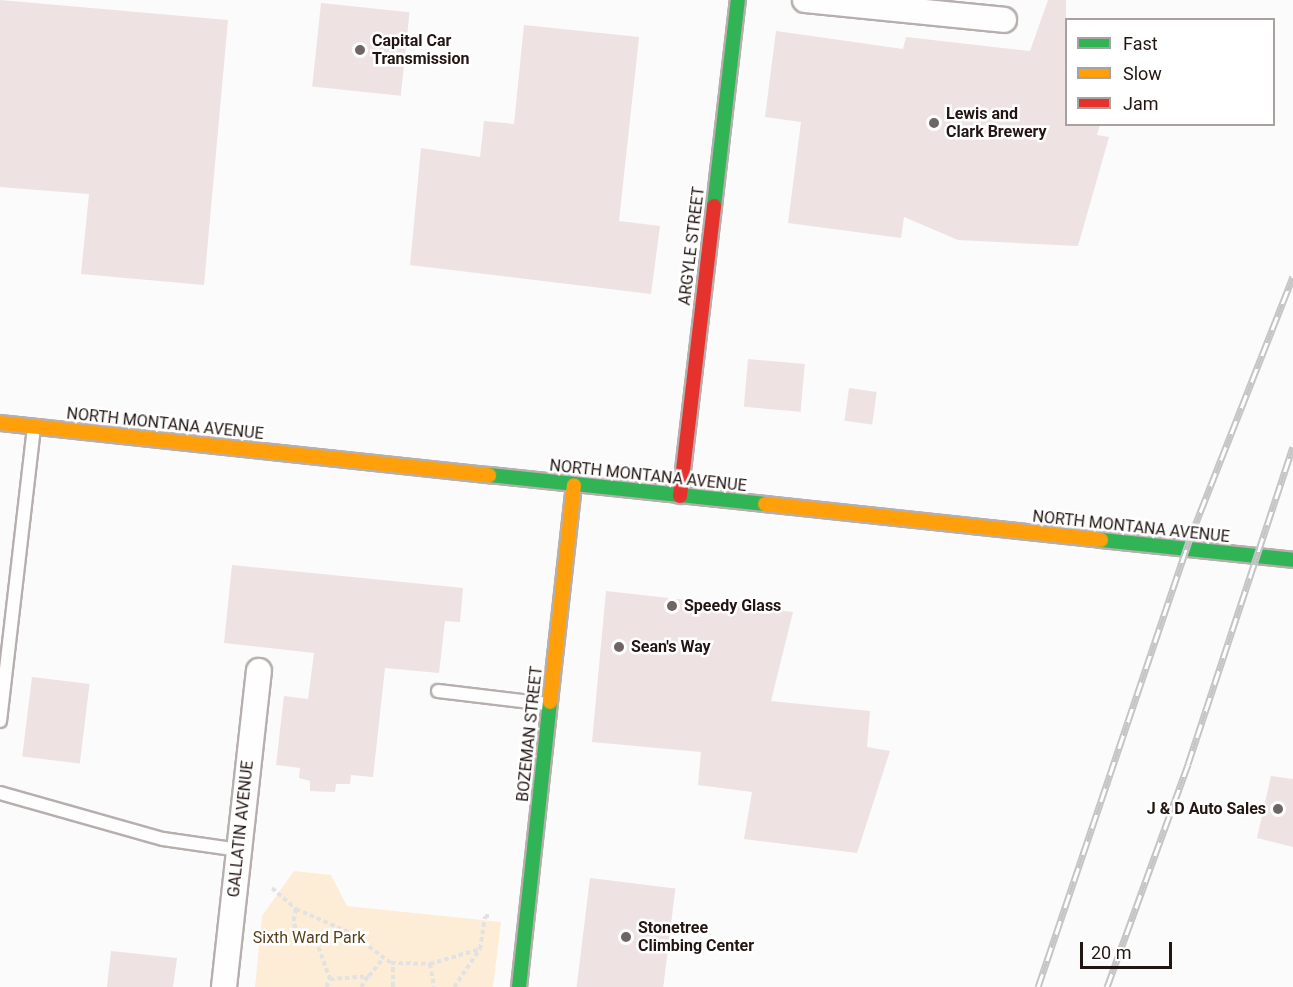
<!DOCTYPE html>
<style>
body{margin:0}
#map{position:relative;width:1293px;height:987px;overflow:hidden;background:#fbfbfb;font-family:Roboto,sans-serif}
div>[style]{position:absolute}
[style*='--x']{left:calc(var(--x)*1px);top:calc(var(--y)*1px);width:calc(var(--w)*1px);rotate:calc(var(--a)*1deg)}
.green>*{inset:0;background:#fdedd6}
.building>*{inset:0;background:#eee2e2;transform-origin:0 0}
.path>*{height:4px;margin-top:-2px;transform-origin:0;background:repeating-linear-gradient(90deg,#e2e2e2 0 4.5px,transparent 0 7.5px)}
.roads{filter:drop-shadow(2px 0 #b6afad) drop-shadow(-2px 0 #b6afad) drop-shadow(0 2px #b6afad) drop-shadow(0 -2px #b6afad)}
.lane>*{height:12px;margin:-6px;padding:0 6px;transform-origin:6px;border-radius:6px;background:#fefefe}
.street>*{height:24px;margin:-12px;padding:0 12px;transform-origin:12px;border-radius:12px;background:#fefefe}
.fast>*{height:14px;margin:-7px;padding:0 7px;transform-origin:7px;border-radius:7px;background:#30b455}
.slow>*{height:14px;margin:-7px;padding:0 7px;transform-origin:7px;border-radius:7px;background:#ff9f0a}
.jam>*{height:14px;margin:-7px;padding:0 7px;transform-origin:7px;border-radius:7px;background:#e5322d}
.rail>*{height:7px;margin-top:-3.5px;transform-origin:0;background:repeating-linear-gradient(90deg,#fff 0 14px,#c6c5c5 0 28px);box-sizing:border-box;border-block:2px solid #c6c5c5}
.dots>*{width:16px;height:16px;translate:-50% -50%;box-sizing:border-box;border:3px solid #fff;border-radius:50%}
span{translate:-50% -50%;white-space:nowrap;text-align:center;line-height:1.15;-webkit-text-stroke:5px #fff;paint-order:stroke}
.poi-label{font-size:16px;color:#231612;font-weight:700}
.left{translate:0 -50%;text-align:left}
.right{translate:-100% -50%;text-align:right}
.street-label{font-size:16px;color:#231612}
.park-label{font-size:16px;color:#58401c}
.legend{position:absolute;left:1065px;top:18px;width:210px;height:108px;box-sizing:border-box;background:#fff;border:2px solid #a7a2a0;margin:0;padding:8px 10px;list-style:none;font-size:18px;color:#231612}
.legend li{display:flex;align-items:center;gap:12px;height:30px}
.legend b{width:30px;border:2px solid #a7a2a0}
.scale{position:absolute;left:1080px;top:942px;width:92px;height:27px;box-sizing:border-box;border:3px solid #231612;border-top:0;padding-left:8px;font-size:18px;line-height:21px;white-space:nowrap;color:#231612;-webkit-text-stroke:4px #fff;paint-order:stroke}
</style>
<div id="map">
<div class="green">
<div style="clip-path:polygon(294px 871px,331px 875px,347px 906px,501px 922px,493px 987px,255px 987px,262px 916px)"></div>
</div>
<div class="building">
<div style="clip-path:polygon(0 0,228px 20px,204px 285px,81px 274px,89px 194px,0 187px)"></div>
<div style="clip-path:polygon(1048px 0,1066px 0,1066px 124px,1100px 124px,1097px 135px,1109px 137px,1078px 246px,958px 240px,904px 217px,901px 238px,788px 223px,801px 122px,765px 117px,776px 31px,903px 49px,906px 37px,1030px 51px)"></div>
<div style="left:321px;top:3px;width:89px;height:84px;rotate:6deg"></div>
<div style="clip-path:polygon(524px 25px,639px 37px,619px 221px,660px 226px,651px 294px,410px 265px,421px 148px,480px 157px,484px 121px,514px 124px)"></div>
<div style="left:748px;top:359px;width:57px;height:48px;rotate:5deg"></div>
<div style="left:849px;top:388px;width:28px;height:33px;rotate:8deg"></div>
<div style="clip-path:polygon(232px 565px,463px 588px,460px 622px,445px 621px,439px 673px,385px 668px,373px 777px,351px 775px,350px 784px,336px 784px,335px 792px,310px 791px,310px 781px,299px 778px,300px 768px,276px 765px,284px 696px,308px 699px,314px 653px,224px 643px)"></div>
<div style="clip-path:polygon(606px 591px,793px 612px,771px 701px,870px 711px,867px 747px,890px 751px,857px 853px,744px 839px,752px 792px,698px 785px,701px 752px,592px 742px)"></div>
<div style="left:32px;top:677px;width:58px;height:80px;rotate:7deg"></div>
<div style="clip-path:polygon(1271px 776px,1293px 779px,1293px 847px,1257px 838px)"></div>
<div style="left:590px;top:878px;width:86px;height:110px;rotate:7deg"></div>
<div style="clip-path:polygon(111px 951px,177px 958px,173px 987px,107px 987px)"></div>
</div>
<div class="path">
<div style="--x:272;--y:888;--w:32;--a:41"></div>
<div style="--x:296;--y:909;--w:60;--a:23.6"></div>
<div style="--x:351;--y:933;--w:50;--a:36.9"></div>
<div style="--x:391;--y:963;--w:39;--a:1"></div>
<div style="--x:430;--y:964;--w:52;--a:-16.7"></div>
<div style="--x:480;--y:949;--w:33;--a:-81"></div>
<div style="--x:485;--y:916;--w:7;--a:0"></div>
<div style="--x:296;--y:909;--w:16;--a:101"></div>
<div style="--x:293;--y:925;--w:27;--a:33"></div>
<div style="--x:316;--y:940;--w:41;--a:70.3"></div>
<div style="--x:330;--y:979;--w:39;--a:-4"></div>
<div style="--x:369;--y:976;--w:22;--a:-51"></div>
<div style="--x:430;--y:964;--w:23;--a:80"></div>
<div style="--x:326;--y:987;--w:9;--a:-63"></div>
<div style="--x:361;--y:987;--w:13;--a:-58"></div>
<div style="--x:393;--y:987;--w:23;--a:-90"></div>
<div style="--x:454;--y:987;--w:46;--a:-55.6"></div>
</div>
<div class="roads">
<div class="lane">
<div style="--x:438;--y:691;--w:110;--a:6.8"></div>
<div style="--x:0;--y:721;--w:296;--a:-83.4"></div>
<div style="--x:0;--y:793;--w:169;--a:15.8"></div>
<div style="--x:163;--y:839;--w:77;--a:8.2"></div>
</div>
<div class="street">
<div style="--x:805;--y:0;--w:200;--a:5.7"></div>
<div style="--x:224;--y:987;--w:318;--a:-83.7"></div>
</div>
<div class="fast">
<div style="--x:714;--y:206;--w:207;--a:-83.4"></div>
<div style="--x:489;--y:475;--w:278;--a:6"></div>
<div style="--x:1101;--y:540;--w:193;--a:5.9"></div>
<div style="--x:519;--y:987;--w:287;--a:-83.8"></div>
</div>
<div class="slow">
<div style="--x:0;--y:423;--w:492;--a:6.1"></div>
<div style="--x:765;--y:504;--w:338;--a:6.1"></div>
<div style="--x:550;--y:702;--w:218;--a:-83.7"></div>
</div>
<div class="jam">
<div style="--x:680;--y:496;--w:292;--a:-83.3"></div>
</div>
</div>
<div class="rail">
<div style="--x:1038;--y:987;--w:474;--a:-71.3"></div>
<div style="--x:1190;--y:538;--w:281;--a:-68.5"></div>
<div style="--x:1107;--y:987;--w:237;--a:-70"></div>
<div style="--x:1188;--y:764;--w:334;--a:-71.7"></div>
</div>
<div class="dots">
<div style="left:360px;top:50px;background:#6f6664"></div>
<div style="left:934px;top:123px;background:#6f6664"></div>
<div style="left:672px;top:606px;background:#6f6664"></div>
<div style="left:619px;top:647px;background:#6f6664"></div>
<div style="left:1278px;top:809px;background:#6f6664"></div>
<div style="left:626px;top:937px;background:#6f6664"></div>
</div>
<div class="poi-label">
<span class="left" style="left:372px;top:50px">Capital Car<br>Transmission</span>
<span class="left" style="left:946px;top:123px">Lewis and<br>Clark Brewery</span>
<span class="left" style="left:684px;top:606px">Speedy Glass</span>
<span class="left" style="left:631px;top:647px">Sean's Way</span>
<span class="right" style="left:1266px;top:809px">J &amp; D Auto Sales</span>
<span class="left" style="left:638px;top:937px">Stonetree<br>Climbing Center</span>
</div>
<div class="street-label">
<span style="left:692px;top:246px;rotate:-83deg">ARGYLE STREET</span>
<span style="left:165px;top:424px;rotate:6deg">NORTH MONTANA AVENUE</span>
<span style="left:648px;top:476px;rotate:6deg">NORTH MONTANA AVENUE</span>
<span style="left:1131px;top:527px;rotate:6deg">NORTH MONTANA AVENUE</span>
<span style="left:530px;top:734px;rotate:-84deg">BOZEMAN STREET</span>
<span style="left:241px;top:829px;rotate:-84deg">GALLATIN AVENUE</span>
</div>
<div class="park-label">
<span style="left:309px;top:938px">Sixth Ward Park</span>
</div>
<ul class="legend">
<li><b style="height:8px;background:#30b455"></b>Fast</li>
<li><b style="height:8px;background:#ff9f0a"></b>Slow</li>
<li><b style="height:8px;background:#e5322d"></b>Jam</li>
</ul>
<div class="scale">20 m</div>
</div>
